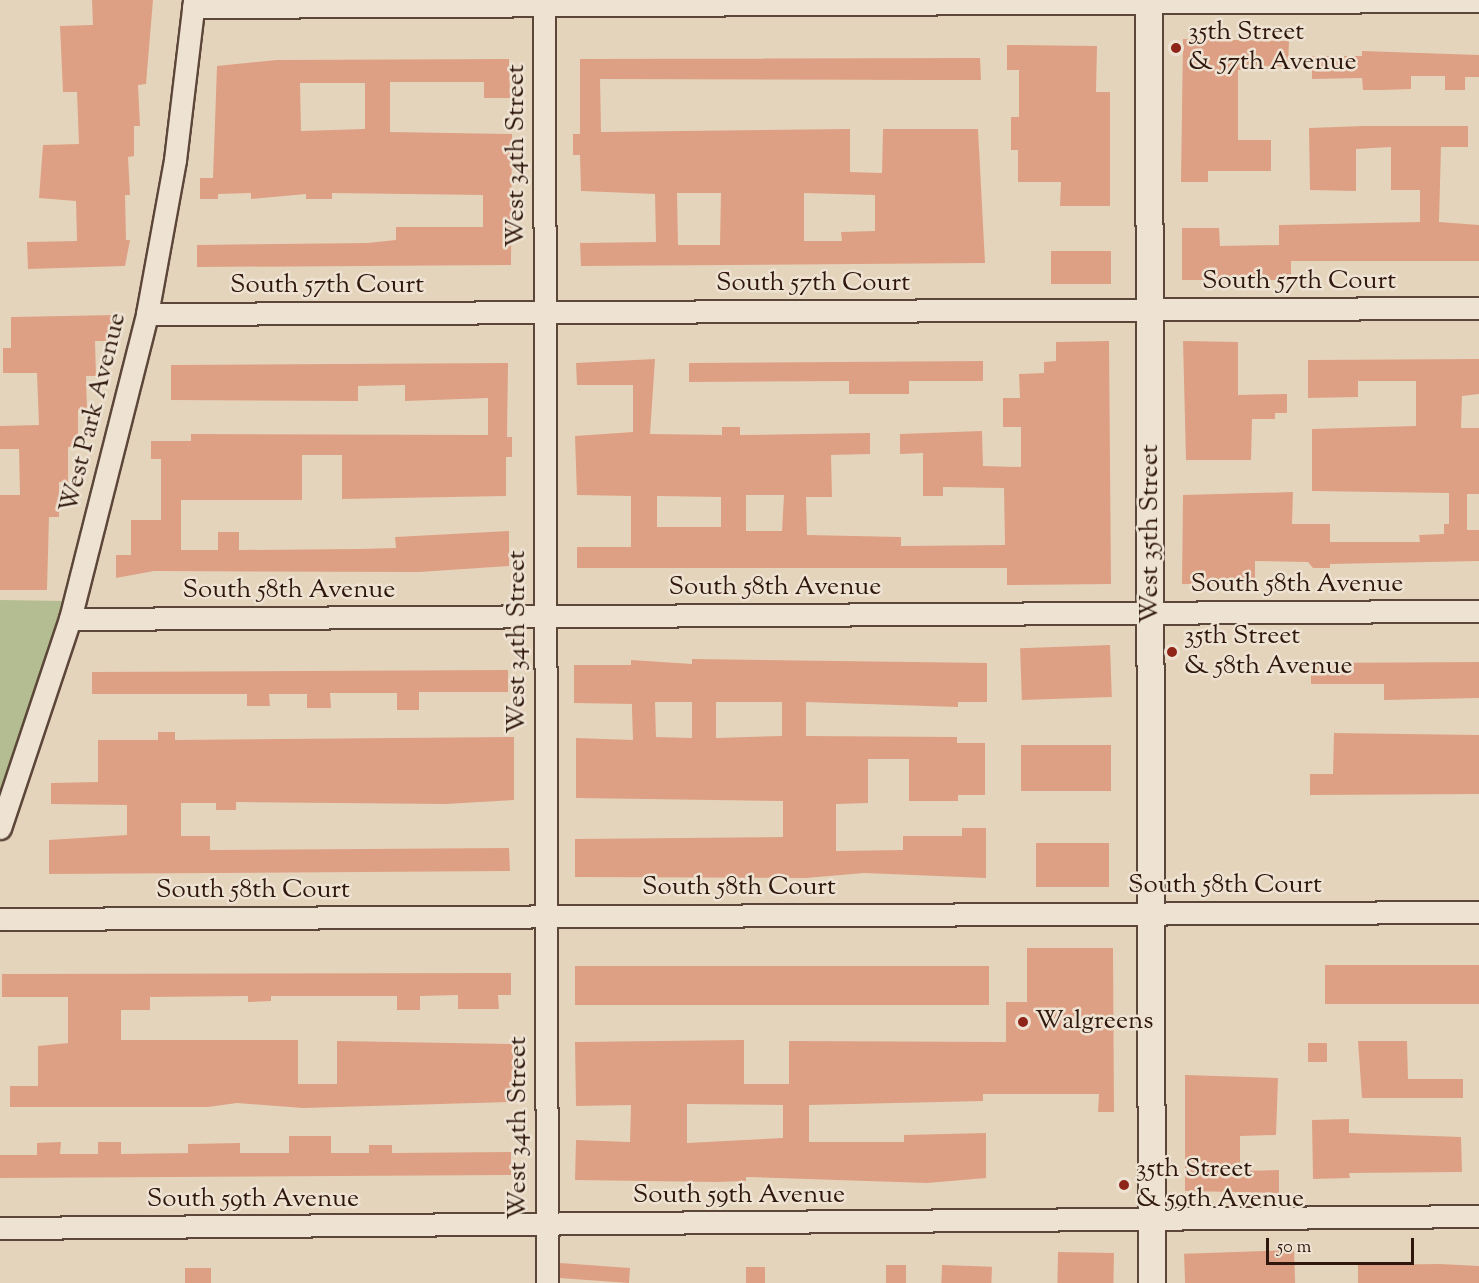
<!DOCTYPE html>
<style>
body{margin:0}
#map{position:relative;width:1479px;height:1283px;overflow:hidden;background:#e5d4bc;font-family:"Sorts Mill Goudy",serif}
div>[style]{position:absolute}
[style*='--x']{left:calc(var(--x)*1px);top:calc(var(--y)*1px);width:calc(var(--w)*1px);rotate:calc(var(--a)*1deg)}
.green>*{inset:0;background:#b4bd91}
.building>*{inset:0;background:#dea084;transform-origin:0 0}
.roads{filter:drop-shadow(2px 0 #5c4639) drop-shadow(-2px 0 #5c4639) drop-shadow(0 2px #5c4639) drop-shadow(0 -2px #5c4639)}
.minor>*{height:21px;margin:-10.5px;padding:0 10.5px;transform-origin:10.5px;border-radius:10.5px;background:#eee3d3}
.tertiary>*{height:26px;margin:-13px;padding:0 13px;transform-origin:13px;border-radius:13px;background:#eee3d3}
.dots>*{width:16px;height:16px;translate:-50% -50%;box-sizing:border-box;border:3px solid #eee3d3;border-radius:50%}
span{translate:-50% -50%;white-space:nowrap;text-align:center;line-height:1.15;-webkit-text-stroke:5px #eee3d3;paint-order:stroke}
.poi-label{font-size:26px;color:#2f170d}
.left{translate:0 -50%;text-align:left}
.street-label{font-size:26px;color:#2f170d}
.scale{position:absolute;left:1266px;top:1238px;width:148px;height:27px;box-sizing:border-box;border:3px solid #2f170d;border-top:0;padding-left:8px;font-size:18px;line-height:21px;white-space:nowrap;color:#2f170d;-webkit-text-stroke:4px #eee3d3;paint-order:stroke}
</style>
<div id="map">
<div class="green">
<div style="clip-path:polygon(0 600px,67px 601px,0 812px)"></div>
</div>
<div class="building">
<div style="clip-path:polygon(92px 0,153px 0,146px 84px,138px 85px,140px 126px,134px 126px,134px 156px,128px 157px,130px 195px,125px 195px,126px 240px,130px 240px,125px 266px,28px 269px,27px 242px,77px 241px,76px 201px,39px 198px,43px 145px,79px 144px,77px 92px,63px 92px,60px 26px,93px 25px)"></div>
<div style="clip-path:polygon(1183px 39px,1289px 41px,1288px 67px,1249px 65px,1249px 70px,1238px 70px,1238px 140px,1271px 140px,1271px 171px,1208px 171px,1208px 182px,1181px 182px)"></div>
<div style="clip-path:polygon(1007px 45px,1097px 46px,1096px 92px,1110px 92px,1110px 206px,1060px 206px,1061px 182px,1018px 182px,1018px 150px,1011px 150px,1011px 117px,1019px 117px,1019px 70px,1007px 70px)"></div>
<div style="clip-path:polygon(1362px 51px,1479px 55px,1479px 77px,1465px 77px,1465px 90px,1445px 90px,1445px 76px,1411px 76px,1411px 89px,1383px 90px,1363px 90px,1362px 78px,1312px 79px,1312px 56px,1362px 56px)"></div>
<div style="clip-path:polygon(evenodd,980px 58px,981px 80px,600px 79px,601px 132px,850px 129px,850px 172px,882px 173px,883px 129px,978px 129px,985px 263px,581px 266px,580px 243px,656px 242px,655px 194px,581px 191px,580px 155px,573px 155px,573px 134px,580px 134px,580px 59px,980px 58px,677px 193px,721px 193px,720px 245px,678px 245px,677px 193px,980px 58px,804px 193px,875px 195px,875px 231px,841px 232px,842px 241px,804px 241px,804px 193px)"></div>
<div style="clip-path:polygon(evenodd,509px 59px,510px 98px,484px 98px,484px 82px,390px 82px,390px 132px,512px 134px,511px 265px,197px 267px,197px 245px,367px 243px,396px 240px,396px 227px,483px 227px,483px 195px,332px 193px,332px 199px,306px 199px,306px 194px,251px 199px,251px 193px,218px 194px,218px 199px,200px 199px,200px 178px,213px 178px,217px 66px,277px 60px,509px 59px,300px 83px,365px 83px,365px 129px,301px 131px,300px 83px)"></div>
<div style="clip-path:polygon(1364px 126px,1468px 126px,1468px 147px,1441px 147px,1439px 222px,1479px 225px,1479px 261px,1291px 261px,1291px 280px,1182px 280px,1182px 228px,1219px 228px,1220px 246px,1279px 245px,1279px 225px,1420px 222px,1420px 190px,1391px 190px,1391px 147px,1356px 149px,1356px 191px,1310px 190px,1309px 128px)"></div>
<div style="left:1051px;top:251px;width:60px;height:33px"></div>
<div style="clip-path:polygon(116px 315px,111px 341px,95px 341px,96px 376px,86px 376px,87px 410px,78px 410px,78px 447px,68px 447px,68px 482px,59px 482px,59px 517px,49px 517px,47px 590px,0 590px,0 495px,20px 495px,19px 449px,0 449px,0 426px,39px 425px,37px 373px,3px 373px,3px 348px,11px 348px,11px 317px)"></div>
<div style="clip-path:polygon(evenodd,1109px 341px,1111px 584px,1007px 585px,1007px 568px,577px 568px,577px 547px,631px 547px,631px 496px,577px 495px,575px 436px,633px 432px,633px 385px,577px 385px,576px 363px,655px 359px,650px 434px,722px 435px,722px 427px,740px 427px,740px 435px,870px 433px,870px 454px,831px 455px,832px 497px,806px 497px,807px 535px,901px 537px,901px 546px,1005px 545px,1004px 488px,943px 487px,943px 496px,923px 496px,923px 453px,900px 454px,900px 434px,982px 431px,983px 466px,1021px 467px,1021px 427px,1003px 427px,1003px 398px,1020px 398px,1019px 374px,1044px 373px,1044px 362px,1056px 361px,1056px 342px,1109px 341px,746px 495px,784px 495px,782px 531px,746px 531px,746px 495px,1109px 341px,657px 496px,721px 497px,721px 527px,657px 527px,657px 496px)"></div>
<div style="clip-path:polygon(1183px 341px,1238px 342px,1238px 395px,1287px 394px,1287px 413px,1275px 413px,1275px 419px,1252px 419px,1251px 460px,1186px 460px)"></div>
<div style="clip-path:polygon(1479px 359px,1479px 394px,1462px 396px,1461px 428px,1479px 428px,1479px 494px,1467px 494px,1467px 530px,1479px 530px,1479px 561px,1330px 564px,1330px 568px,1313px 568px,1308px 562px,1255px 561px,1255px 584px,1182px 584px,1183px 495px,1293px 492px,1292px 524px,1330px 524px,1330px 542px,1420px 542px,1419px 535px,1444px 534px,1444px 524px,1449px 524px,1449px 493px,1312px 491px,1312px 429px,1416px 426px,1416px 381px,1358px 381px,1358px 397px,1308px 398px,1308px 360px)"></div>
<div style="clip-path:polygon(983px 361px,983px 381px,909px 381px,909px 394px,849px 394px,849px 381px,689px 382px,689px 363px)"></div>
<div style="clip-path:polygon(508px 363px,507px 437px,512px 437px,512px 457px,506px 457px,506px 496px,342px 499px,342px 455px,302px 455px,302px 500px,181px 500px,181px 550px,218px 550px,218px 532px,239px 532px,239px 550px,359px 549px,396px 548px,395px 537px,509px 531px,509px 566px,419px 572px,154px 571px,116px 578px,116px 555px,131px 555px,131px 520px,161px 520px,161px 459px,151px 459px,151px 441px,191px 441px,191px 434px,488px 435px,488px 398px,405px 401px,405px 385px,358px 386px,358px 401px,171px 400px,171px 365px)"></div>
<div style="left:1110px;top:645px;width:52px;height:90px;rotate:88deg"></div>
<div style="clip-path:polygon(evenodd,692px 659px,987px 663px,987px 702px,958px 702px,958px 707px,806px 702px,806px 736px,957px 737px,957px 743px,985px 743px,985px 795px,958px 795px,958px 801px,909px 801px,909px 759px,868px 759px,868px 803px,836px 804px,836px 851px,903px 850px,903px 836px,962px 836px,962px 828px,986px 828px,986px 878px,864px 873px,806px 878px,575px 877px,575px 839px,783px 837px,783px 801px,576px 798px,576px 738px,633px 740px,632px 710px,632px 704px,574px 703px,574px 665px,631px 665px,631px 660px,692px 664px,692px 659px,655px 702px,692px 702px,692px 738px,656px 737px,655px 702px,692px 659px,716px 702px,782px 702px,782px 736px,716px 738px,716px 702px)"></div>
<div style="clip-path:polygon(1479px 662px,1479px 698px,1384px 700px,1384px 684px,1311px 684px,1311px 663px)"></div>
<div style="clip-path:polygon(508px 670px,508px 692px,419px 692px,419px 710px,397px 710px,397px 693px,330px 693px,331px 708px,307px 708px,307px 694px,269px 694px,270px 706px,247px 706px,247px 694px,92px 694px,92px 672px)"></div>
<div style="clip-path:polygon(158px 732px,175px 732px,175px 740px,514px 737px,514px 800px,446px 804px,236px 802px,236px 810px,216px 810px,216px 803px,181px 803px,181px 836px,210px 836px,210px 850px,509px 848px,510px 871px,49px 874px,49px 840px,127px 835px,127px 805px,51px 804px,51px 783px,98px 782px,98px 740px,158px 740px)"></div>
<div style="clip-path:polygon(1334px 733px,1479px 735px,1479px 794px,1310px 795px,1310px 774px,1333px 774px)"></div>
<div style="left:1021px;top:745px;width:90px;height:46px"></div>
<div style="left:1109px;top:843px;width:44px;height:73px;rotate:90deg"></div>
<div style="clip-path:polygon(evenodd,1027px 948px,1113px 948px,1114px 1112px,1098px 1112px,1099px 1094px,983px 1094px,983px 1101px,809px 1105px,809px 1142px,904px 1142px,904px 1135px,986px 1133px,986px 1178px,927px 1183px,746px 1177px,746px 1181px,716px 1182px,575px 1180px,576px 1140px,630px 1142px,631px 1105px,576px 1106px,575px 1042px,744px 1040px,744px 1084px,789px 1084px,789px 1041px,1006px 1042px,1006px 1002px,1027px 1002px,1027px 948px,687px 1104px,783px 1105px,783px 1138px,687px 1143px,687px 1104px)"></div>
<div style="left:1479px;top:965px;width:39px;height:154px;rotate:90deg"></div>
<div style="left:989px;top:966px;width:39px;height:414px;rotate:90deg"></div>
<div style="clip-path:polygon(511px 973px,511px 995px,498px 995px,499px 1009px,458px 1009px,458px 995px,420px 996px,420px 1010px,397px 1010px,397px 996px,271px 996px,271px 1001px,248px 1002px,248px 996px,150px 997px,150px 1010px,121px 1010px,121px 1040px,298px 1040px,298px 1084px,337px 1084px,337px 1041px,513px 1044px,513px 1102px,303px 1108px,237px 1103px,208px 1107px,10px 1107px,10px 1086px,38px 1086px,38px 1046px,68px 1043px,68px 997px,2px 997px,2px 974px)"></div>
<div style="clip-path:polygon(1358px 1041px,1407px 1041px,1408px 1079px,1463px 1079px,1463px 1098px,1362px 1098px)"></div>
<div style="left:1308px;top:1043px;width:19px;height:19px"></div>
<div style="clip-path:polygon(1185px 1075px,1278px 1078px,1276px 1135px,1240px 1136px,1240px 1171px,1279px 1170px,1279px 1193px,1185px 1191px)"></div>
<div style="clip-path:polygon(1349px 1119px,1349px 1133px,1461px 1137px,1462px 1172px,1349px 1173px,1350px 1178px,1313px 1179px,1312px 1120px)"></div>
<div style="clip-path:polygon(289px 1136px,331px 1136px,331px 1153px,369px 1153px,369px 1145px,392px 1145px,392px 1153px,511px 1152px,511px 1175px,0 1178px,0 1155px,37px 1155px,37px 1143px,61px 1142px,60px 1154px,98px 1154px,98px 1142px,121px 1142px,121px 1154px,188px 1153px,188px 1144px,240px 1143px,240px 1153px,289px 1153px)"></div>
<div style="left:1294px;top:1250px;width:33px;height:110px;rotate:88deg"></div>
<div style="left:1058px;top:1252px;width:56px;height:31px;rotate:1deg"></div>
<div style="clip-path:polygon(1440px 1264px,1479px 1266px,1479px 1283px,1358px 1283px,1358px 1265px)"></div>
<div style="left:886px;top:1265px;width:20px;height:18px"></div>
<div style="left:942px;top:1265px;width:50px;height:18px;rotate:2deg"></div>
<div style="left:746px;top:1267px;width:19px;height:16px"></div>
<div style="left:185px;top:1268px;width:26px;height:15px"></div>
<div style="left:630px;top:1268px;width:15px;height:70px;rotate:94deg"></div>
</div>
<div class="roads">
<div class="minor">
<div style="--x:544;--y:0;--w:1283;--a:89.87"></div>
<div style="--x:193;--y:7;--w:1286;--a:-0.27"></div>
<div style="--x:147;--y:314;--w:1332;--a:-0.26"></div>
<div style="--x:70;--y:619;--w:1409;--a:-0.33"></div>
<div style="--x:0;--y:828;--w:220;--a:-71.5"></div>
<div style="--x:70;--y:619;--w:315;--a:-75.8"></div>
<div style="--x:147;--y:314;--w:157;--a:-79.7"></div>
<div style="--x:175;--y:160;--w:161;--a:-83.2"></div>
<div style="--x:0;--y:919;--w:1479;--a:-0.27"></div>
<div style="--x:0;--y:1228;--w:1479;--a:-0.46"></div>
</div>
<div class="tertiary">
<div style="--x:1149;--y:0;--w:1283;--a:89.87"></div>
</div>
</div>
<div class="dots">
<div style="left:1176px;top:48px;background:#8f2418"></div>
<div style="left:1172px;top:652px;background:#8f2418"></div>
<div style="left:1023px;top:1022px;background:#8f2418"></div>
<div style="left:1124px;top:1185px;background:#8f2418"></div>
</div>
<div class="poi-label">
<span class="left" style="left:1188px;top:48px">35th Street<br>&amp; 57th Avenue</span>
<span class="left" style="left:1184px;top:652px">35th Street<br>&amp; 58th Avenue</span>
<span class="left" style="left:1035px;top:1022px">Walgreens</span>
<span class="left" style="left:1136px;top:1185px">35th Street<br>&amp; 59th Avenue</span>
</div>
<div class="street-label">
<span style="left:517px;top:156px;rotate:-90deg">West 34th Street</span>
<span style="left:1299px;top:282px">South 57th Court</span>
<span style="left:813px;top:284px">South 57th Court</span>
<span style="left:327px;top:286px">South 57th Court</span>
<span style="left:94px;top:413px;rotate:-76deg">West Park Avenue</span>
<span style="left:1151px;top:534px;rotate:-90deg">West 35th Street</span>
<span style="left:1297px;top:585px">South 58th Avenue</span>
<span style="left:775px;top:588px">South 58th Avenue</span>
<span style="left:289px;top:591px">South 58th Avenue</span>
<span style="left:518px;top:642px;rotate:-90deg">West 34th Street</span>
<span style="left:1225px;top:886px">South 58th Court</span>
<span style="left:739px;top:888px">South 58th Court</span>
<span style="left:253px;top:891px">South 58th Court</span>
<span style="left:519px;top:1128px;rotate:-90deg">West 34th Street</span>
<span style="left:739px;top:1196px">South 59th Avenue</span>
<span style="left:253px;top:1200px">South 59th Avenue</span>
</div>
<div class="scale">50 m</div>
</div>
